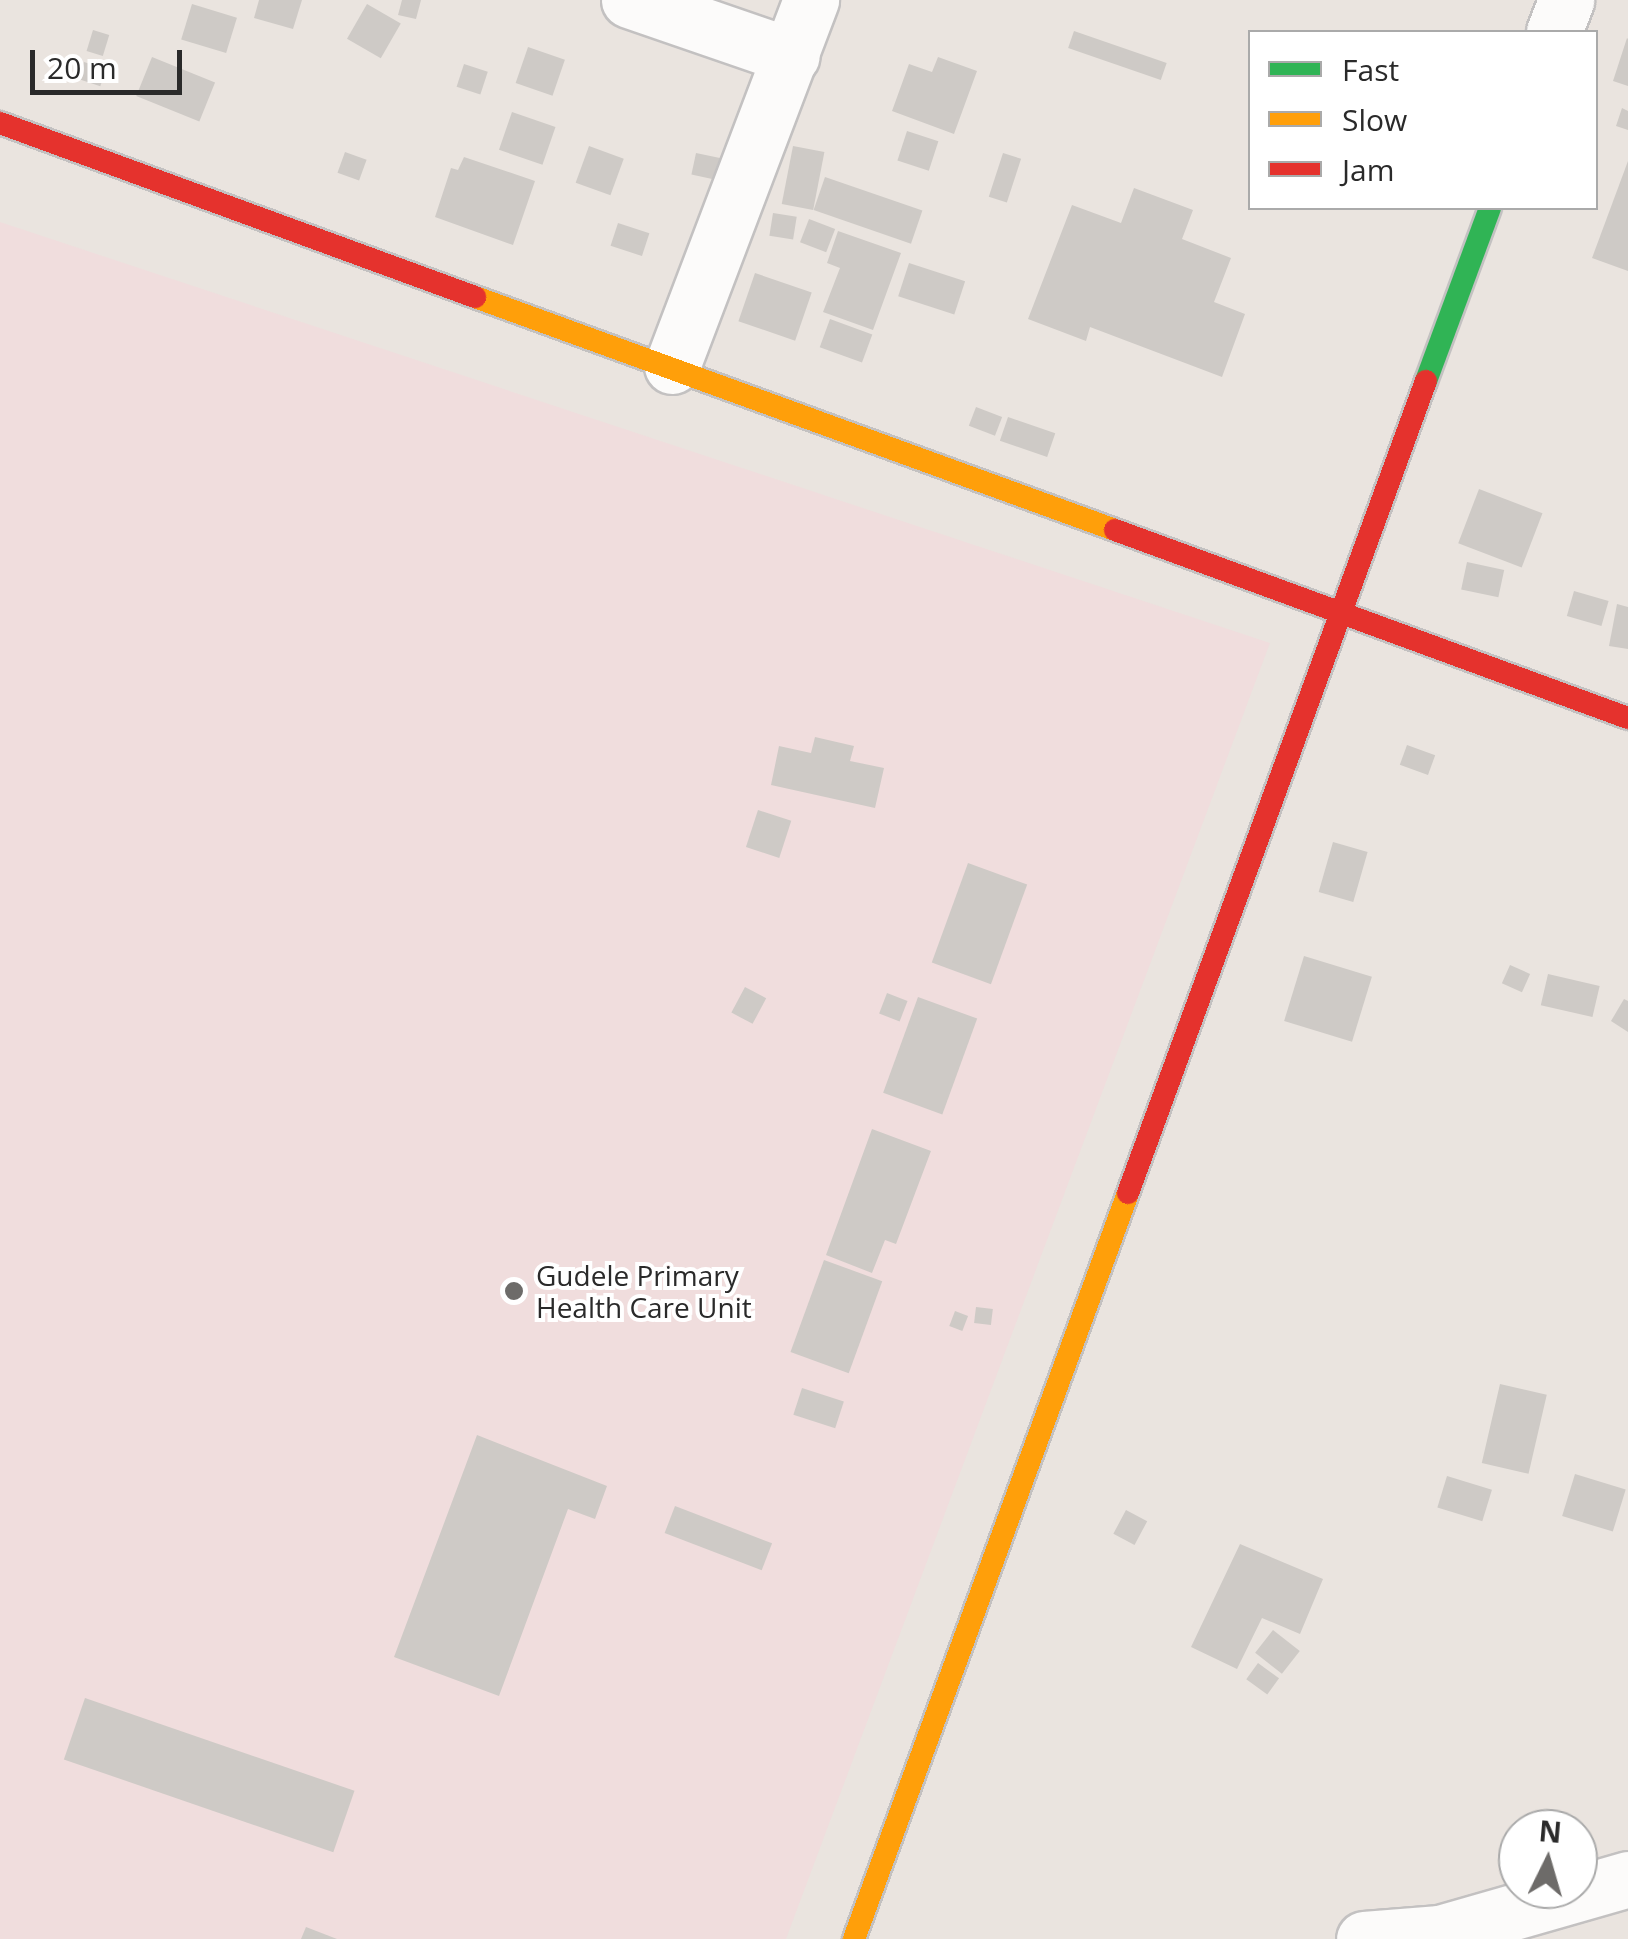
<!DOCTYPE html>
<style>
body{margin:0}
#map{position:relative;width:1628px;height:1939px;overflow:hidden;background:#eae4df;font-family:"Open Sans",sans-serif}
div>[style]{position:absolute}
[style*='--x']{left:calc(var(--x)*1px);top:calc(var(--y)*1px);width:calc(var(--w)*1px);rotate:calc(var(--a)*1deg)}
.medical>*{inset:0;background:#f0dddd}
.building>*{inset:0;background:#cecac6;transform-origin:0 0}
.roads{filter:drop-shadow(2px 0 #c3c1c1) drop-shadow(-2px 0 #c3c1c1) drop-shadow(0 2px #c3c1c1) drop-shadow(0 -2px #c3c1c1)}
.street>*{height:55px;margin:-27.5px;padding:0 27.5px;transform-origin:27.5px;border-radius:27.5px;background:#fcfbfa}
.fast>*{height:22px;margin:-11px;padding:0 11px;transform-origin:11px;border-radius:11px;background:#30b455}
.slow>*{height:22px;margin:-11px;padding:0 11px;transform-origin:11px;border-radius:11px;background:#ff9f0a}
.jam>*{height:22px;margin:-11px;padding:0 11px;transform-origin:11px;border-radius:11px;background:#e5322d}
.dots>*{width:28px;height:28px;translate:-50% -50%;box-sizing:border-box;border:5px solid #fff;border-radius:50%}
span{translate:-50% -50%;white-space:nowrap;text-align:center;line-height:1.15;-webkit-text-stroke:8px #fff;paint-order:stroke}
.poi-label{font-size:28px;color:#2a2a2a}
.left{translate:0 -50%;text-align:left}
.legend{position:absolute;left:1248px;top:30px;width:350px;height:180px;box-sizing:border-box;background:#fff;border:2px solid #aaa;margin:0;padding:12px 18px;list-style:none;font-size:30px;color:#2a2a2a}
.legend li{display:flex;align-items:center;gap:20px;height:50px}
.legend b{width:50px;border:2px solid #aaa}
.north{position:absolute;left:1498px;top:1809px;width:100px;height:100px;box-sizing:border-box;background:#fff;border:2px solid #aaa;border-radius:50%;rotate:5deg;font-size:28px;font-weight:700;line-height:40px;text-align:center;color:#2a2a2a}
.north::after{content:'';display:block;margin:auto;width:35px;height:45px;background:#6d6b69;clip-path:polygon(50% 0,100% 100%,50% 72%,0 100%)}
.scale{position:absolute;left:30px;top:50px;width:152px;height:45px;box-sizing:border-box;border:5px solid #2a2a2a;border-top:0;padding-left:12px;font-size:30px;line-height:35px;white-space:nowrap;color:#2a2a2a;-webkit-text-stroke:8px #fff;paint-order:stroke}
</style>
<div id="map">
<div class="medical">
<div style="clip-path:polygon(0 222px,1270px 643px,786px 1939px,0 1939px)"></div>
</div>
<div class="building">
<div style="clip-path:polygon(259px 0,302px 0,293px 29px,254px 18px)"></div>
<div style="clip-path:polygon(402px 0,421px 0,416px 19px,398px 15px)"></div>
<div style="left:192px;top:4px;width:47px;height:37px;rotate:17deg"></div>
<div style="left:367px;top:4px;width:39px;height:40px;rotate:30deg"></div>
<div style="left:93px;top:30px;width:17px;height:22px;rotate:17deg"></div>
<div style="left:1074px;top:31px;width:98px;height:18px;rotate:19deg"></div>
<div style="clip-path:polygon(1627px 38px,1628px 39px,1628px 86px,1613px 81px)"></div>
<div style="left:528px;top:47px;width:39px;height:38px;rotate:19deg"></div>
<div style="left:152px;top:57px;width:68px;height:42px;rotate:22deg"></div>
<div style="clip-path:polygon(938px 57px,977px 71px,954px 134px,892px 111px,909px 64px,932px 72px)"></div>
<div style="left:84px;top:62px;width:23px;height:18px;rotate:18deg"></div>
<div style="left:464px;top:64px;width:25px;height:24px;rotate:18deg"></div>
<div style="clip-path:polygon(1622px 108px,1628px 111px,1628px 130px,1616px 126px)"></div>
<div style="left:512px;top:112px;width:46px;height:40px;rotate:19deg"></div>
<div style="left:907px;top:131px;width:33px;height:31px;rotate:18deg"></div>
<div style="left:589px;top:146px;width:37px;height:39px;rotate:20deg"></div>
<div style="left:793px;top:146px;width:32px;height:59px;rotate:11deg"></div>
<div style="left:345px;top:152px;width:23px;height:22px;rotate:20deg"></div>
<div style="left:696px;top:153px;width:33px;height:22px;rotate:12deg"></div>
<div style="left:1003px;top:153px;width:19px;height:46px;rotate:18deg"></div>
<div style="clip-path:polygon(464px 157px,535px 181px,513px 245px,435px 217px,451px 168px,458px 170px)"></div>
<div style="clip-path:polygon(1628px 161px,1628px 271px,1592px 258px)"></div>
<div style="left:825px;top:177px;width:103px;height:35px;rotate:19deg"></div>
<div style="clip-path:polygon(1134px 188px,1193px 210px,1182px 239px,1231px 258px,1214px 302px,1245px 314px,1222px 377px,1090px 327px,1086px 341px,1028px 319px,1072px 205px,1121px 223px)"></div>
<div style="left:773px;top:213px;width:24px;height:23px;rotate:9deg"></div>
<div style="left:809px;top:219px;width:28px;height:25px;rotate:21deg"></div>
<div style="left:618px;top:223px;width:33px;height:24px;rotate:18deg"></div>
<div style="clip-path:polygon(838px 231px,901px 253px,873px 330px,823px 312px,840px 268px,827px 263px)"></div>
<div style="left:909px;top:263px;width:59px;height:35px;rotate:18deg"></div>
<div style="left:755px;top:273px;width:60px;height:51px;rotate:19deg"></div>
<div style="left:830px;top:319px;width:45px;height:30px;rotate:20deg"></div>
<div style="left:976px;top:407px;width:28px;height:20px;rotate:21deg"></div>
<div style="left:1008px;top:417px;width:50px;height:25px;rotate:19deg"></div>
<div style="left:1479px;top:489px;width:68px;height:58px;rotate:21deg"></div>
<div style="left:1467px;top:562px;width:38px;height:28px;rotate:12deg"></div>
<div style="left:1574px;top:591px;width:36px;height:26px;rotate:16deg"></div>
<div style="clip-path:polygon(1617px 604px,1628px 607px,1628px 649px,1609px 646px)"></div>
<div style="clip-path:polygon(815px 737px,854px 746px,850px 761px,884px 768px,875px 808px,771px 785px,779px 746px,811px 753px)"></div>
<div style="left:1407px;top:745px;width:30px;height:21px;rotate:20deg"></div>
<div style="left:758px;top:810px;width:35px;height:39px;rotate:18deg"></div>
<div style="left:1333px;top:842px;width:36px;height:52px;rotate:16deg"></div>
<div style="left:968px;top:863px;width:63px;height:106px;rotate:20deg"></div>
<div style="left:1304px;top:956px;width:71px;height:68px;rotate:17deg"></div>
<div style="left:1510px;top:965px;width:22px;height:20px;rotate:24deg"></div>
<div style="left:1548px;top:974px;width:53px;height:32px;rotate:13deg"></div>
<div style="left:745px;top:987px;width:24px;height:29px;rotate:28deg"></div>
<div style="left:887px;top:993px;width:22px;height:22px;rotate:21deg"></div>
<div style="left:918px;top:997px;width:63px;height:102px;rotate:20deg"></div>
<div style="clip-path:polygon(1624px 999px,1628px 1001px,1628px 1032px,1611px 1021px)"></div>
<div style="clip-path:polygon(872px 1129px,931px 1151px,896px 1244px,885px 1240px,872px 1273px,826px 1255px)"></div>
<div style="left:824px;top:1260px;width:62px;height:98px;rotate:20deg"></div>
<div style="left:976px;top:1307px;width:17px;height:16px;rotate:7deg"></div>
<div style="left:955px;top:1311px;width:14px;height:16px;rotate:21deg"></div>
<div style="left:1500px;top:1384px;width:48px;height:81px;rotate:13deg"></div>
<div style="left:802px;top:1388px;width:44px;height:28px;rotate:18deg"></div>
<div style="clip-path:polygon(477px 1435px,607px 1486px,595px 1519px,568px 1509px,499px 1696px,394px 1657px)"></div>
<div style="left:1575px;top:1474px;width:53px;height:44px;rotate:17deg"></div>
<div style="left:1447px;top:1476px;width:47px;height:33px;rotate:17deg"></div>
<div style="left:675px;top:1506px;width:104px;height:29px;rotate:21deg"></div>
<div style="left:1126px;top:1510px;width:24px;height:27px;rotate:28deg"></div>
<div style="clip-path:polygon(1240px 1544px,1323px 1579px,1300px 1634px,1262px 1618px,1237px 1669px,1191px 1647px)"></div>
<div style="left:1273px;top:1630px;width:34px;height:29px;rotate:38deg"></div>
<div style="left:1258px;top:1663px;width:26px;height:20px;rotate:36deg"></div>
<div style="left:85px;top:1698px;width:285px;height:65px;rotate:19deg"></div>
<div style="clip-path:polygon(306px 1927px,337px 1939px,301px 1939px)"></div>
</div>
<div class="roads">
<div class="street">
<div style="--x:629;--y:0;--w:172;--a:19"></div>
<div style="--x:1554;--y:32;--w:34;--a:-69"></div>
<div style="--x:672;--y:366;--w:392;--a:-69.2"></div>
<div style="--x:1364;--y:1939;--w:76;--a:-4.5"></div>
<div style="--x:1440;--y:1933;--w:196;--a:-16"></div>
</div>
<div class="fast">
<div style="--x:1426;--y:381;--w:184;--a:-69.7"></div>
</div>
<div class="slow">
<div style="--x:475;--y:297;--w:681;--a:20"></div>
<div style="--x:854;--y:1939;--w:795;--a:-69.83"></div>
</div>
<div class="jam">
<div style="--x:0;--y:123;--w:506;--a:20.12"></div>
<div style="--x:1115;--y:530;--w:546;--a:20.13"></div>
<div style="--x:1128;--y:1193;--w:865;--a:-69.85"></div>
</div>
</div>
<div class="dots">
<div style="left:514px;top:1291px;background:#6d6b69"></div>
</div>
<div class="poi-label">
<span class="left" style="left:536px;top:1291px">Gudele Primary<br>Health Care Unit</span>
</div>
<ul class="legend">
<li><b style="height:12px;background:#30b455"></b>Fast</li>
<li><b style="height:12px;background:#ff9f0a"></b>Slow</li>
<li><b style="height:12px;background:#e5322d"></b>Jam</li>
</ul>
<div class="north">N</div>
<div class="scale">20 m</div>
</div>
